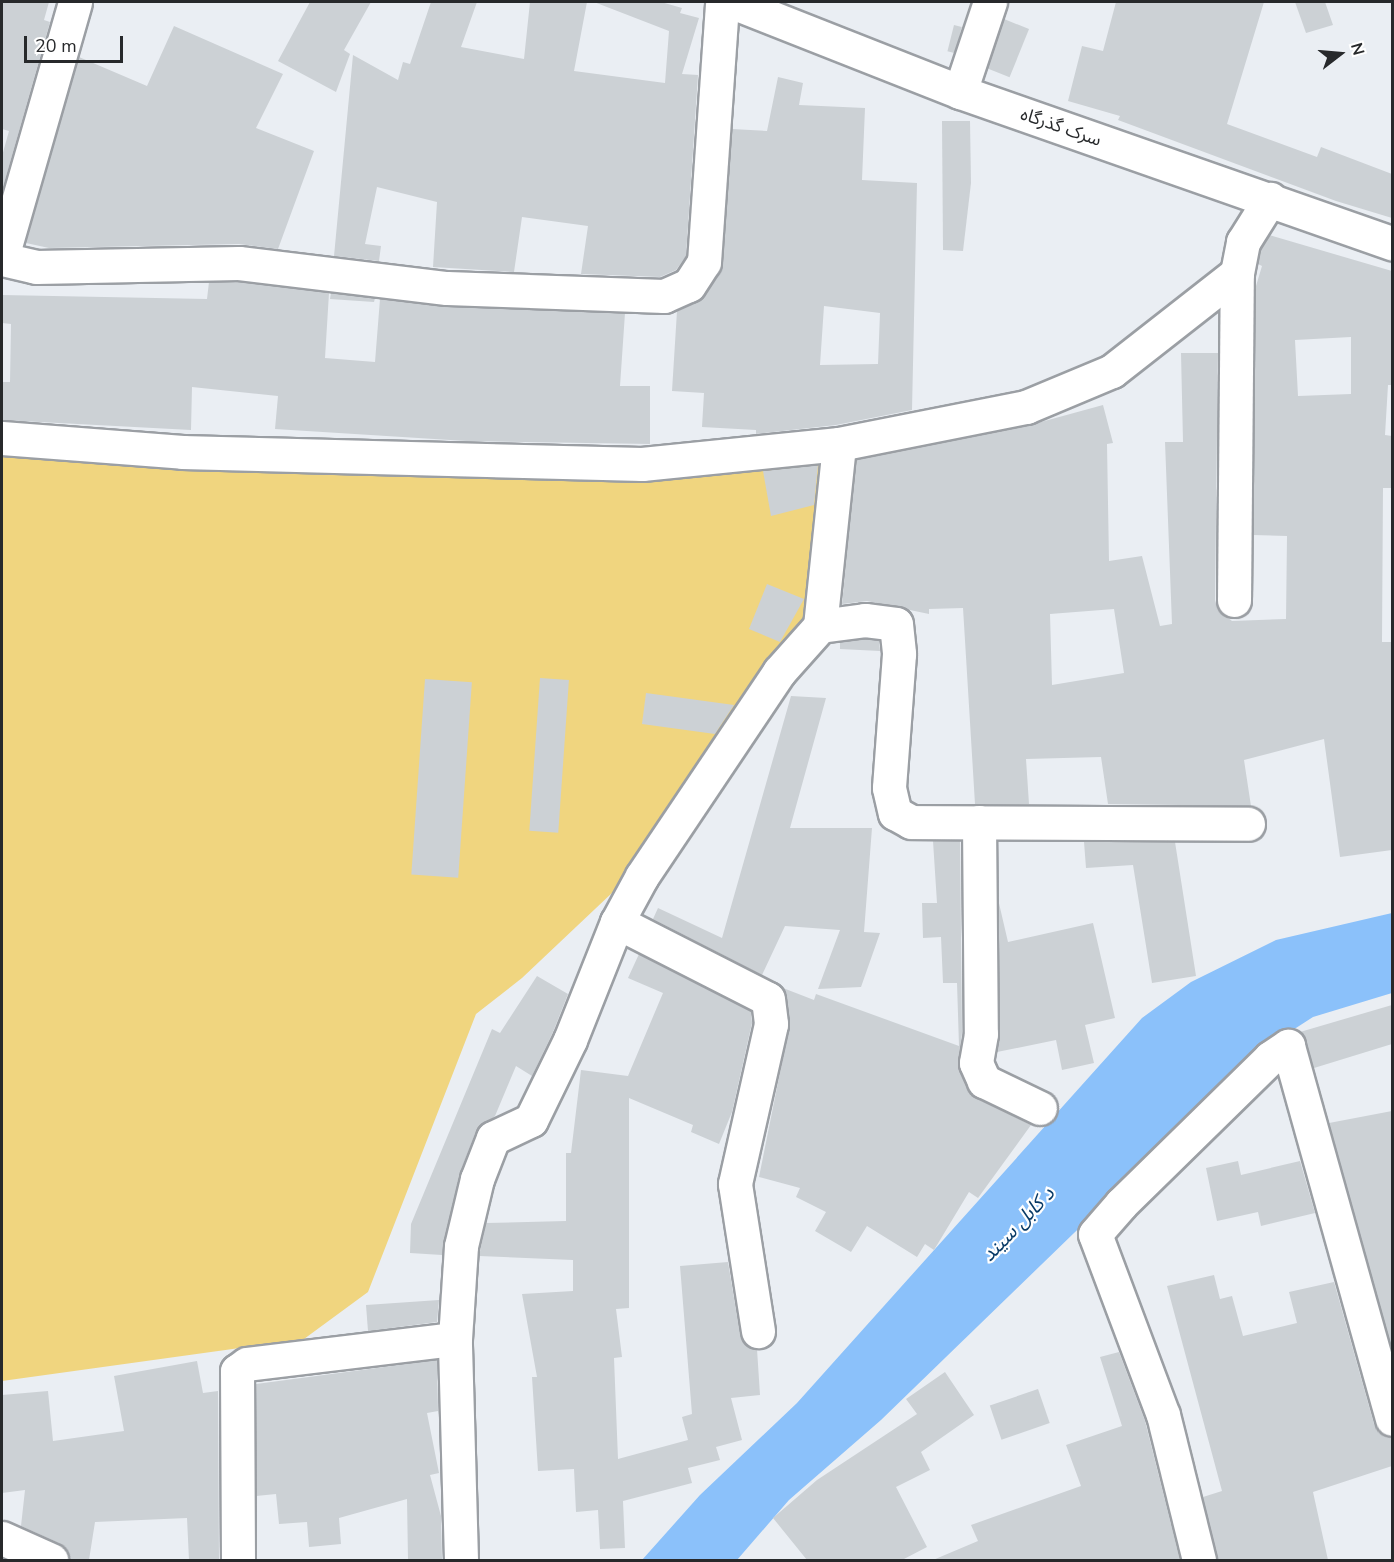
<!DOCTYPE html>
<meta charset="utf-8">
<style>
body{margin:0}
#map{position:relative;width:1394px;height:1562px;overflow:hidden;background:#eaeef3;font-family:"Nunito Sans","Noto Sans Arabic",sans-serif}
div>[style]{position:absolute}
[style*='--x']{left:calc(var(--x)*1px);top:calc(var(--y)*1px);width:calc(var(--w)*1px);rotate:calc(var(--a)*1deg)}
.green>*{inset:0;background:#f0d57f}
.water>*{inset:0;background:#8bc1fa}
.building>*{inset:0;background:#ccd1d5;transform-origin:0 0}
.roads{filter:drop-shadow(2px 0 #9b9fa4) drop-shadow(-2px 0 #9b9fa4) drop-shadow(0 2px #9b9fa4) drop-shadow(0 -2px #9b9fa4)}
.street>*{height:33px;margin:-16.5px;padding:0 16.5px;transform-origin:16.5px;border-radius:16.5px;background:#fff}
.secondary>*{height:33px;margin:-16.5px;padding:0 16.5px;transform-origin:16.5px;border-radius:16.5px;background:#fff}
span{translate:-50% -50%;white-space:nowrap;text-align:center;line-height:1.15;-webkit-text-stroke:4.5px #fff;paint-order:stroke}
.street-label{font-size:18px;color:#27292b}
.water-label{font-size:20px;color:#093b67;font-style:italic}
.frame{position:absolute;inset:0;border:3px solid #27292b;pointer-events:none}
.north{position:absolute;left:1310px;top:24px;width:60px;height:60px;-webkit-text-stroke:4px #fff;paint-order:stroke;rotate:74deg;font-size:16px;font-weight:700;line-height:24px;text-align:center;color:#27292b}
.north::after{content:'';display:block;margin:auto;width:21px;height:27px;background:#27292b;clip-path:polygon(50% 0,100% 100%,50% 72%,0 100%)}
.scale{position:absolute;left:24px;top:36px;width:99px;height:27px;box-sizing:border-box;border:3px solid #27292b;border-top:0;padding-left:8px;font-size:18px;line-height:21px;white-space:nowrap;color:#27292b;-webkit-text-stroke:4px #fff;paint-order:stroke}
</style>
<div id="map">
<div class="green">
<div style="clip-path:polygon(2px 447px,830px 452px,807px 617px,613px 892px,522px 978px,476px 1014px,368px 1292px,304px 1339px,2px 1381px)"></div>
</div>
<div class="water">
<div style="clip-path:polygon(1392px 913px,1392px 993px,1313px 1017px,1265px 1048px,881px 1420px,789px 1500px,737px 1560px,642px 1560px,700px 1495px,797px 1403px,1142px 1018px,1191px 982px,1276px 940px)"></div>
</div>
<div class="building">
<div style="clip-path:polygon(2px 2px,49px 2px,44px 20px,50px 22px,2px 191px,2px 156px,9px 131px,2px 129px)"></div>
<div style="clip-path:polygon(310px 2px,371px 2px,344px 50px,350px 54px,336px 92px,278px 61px)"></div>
<div style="clip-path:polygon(431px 2px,477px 2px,461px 47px,524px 59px,530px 2px,587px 2px,574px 71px,665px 83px,669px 31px,594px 2px,661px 2px,682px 8px,680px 13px,699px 18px,682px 74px,698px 75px,686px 256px,676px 270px,660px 277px,581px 274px,588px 226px,522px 217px,514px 272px,433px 267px,437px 202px,377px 187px,365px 244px,381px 246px,379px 261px,334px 256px,353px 55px,398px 80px,403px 62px,410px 64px)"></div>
<div style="clip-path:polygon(1116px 2px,1264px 2px,1227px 124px,1317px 157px,1321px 147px,1392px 174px,1392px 218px,1336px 201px,1118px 120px,1120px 116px,1068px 101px,1082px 46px,1103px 51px)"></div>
<div style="clip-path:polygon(1295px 2px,1325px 2px,1333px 25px,1306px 33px)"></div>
<div style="left:1004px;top:19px;width:27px;height:52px;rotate:22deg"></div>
<div style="left:954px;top:25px;width:8px;height:27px;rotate:14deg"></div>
<div style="clip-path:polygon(174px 26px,283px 74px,256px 128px,314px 151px,278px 249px,239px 244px,49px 248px,26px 243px,79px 57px,147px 86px)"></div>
<div style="clip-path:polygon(evenodd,778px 77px,803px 83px,799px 105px,865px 108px,862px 180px,917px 183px,912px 410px,836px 425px,756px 434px,756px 430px,702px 427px,704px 393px,672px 391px,677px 311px,704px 296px,723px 264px,732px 129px,767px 131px,778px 77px,824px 306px,880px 313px,878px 364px,820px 365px,824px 306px)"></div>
<div style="clip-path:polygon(942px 121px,970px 121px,971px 183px,963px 251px,943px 250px)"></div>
<div style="clip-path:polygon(evenodd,1269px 235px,1392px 271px,1392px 385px,1388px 385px,1385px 435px,1392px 436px,1392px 488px,1383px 488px,1382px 642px,1392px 642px,1392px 850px,1340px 857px,1324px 739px,1244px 760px,1251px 806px,1108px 804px,1101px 757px,1026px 759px,1029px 804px,975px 804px,963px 608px,929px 609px,929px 614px,867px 601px,842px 604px,856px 460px,1030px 425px,1103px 405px,1113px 443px,1107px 444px,1109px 561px,1142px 556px,1160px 626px,1172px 624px,1165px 442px,1183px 442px,1181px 353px,1218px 353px,1215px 600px,1218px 610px,1232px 621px,1286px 619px,1287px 536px,1253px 535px,1256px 286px,1262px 266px,1258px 264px,1261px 249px,1269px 235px,1351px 337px,1351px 394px,1298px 396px,1295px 340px,1351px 337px,1269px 235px,1114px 609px,1124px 673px,1052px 685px,1050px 614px,1114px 609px)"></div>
<div style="clip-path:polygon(209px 282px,238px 282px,329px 293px,325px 358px,375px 362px,380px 299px,446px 307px,625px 313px,620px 386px,650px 386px,650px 444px,466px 441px,275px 429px,278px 396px,192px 387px,191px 430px,2px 420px,2px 382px,10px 382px,11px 324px,2px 323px,2px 295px,207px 299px)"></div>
<div style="clip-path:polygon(331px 293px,375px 298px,374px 302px,330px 299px)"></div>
<div style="clip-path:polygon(818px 465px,814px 505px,771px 516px,763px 471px)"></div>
<div style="clip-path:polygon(767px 584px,804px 599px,780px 642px,749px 629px)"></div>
<div style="clip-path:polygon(865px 639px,879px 641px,880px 651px,840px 649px,840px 642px)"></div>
<div style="left:540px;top:678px;width:29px;height:153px;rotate:4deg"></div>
<div style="left:425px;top:679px;width:47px;height:196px;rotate:4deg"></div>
<div style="clip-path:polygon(646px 693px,734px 705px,715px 734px,642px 724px)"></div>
<div style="clip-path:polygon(791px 696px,826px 698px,790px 828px,872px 828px,864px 932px,880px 933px,861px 987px,818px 989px,840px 930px,785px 926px,762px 975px,653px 919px,658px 908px,722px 938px)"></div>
<div style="clip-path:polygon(933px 841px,960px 841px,962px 1032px,959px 1071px,975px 1097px,1031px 1125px,978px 1198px,969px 1192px,934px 1250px,925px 1244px,917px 1257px,867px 1226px,851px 1252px,815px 1231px,826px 1212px,796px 1197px,800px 1188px,759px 1177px,789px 1028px,783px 988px,814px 1000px,816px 994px,959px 1046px,957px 983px,943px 983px,941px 937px,923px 938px,922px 903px,937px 903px)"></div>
<div style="clip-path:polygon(1084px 842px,1175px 842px,1196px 976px,1152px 983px,1133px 865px,1086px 868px)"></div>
<div style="clip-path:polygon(998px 899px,1008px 942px,1093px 923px,1115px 1018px,1085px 1025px,1094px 1063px,1062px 1070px,1056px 1040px,997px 1052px)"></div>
<div style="clip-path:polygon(639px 954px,751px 1011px,752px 1023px,732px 1112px,719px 1144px,691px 1132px,693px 1125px,629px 1098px,629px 1308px,616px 1309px,622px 1357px,614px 1358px,618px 1459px,688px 1440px,682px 1417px,692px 1414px,680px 1266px,728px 1262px,740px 1334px,744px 1343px,757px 1349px,760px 1395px,731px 1398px,742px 1440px,716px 1447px,720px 1460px,688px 1468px,692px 1483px,623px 1501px,625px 1548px,600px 1549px,598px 1510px,576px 1512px,574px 1469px,538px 1471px,532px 1377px,537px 1377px,522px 1294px,573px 1291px,573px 1260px,479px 1256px,486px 1223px,566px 1221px,566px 1153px,571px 1153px,581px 1070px,628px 1076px,663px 993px,628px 978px)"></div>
<div style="clip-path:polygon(537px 976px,568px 994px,553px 1032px,532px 1076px,516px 1066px,495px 1116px,476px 1131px,459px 1175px,442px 1255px,410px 1253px,411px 1224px,492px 1029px,500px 1033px)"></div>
<div style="clip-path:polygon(1392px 1005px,1392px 1044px,1314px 1068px,1300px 1032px)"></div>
<div style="clip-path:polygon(1392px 1111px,1392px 1351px,1329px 1123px)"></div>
<div style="clip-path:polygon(1238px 1161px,1241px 1175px,1300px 1161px,1315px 1213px,1261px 1226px,1258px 1212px,1217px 1221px,1206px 1168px)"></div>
<div style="clip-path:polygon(1214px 1275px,1220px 1299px,1232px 1296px,1243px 1336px,1297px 1323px,1289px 1292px,1334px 1282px,1374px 1424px,1379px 1433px,1392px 1437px,1392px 1466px,1313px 1492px,1328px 1560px,1217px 1560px,1203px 1497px,1222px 1491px,1167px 1286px)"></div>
<div style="clip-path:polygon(439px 1300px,437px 1322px,368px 1331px,366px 1305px)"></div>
<div style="clip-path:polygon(1119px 1352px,1145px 1421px,1180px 1560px,933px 1560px,978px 1541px,971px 1525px,1081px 1486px,1066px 1445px,1122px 1426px,1100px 1357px)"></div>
<div style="clip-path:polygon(437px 1360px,438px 1411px,427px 1413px,439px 1473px,430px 1475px,441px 1516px,442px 1560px,408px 1560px,407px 1499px,339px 1518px,341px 1544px,309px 1547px,307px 1522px,279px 1524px,276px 1494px,256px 1496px,256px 1384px)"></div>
<div style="clip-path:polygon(197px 1361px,203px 1393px,218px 1391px,219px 1560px,189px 1560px,187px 1518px,95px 1522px,89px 1560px,69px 1560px,66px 1550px,59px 1543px,21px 1526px,25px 1490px,2px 1493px,2px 1395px,48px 1391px,53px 1441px,124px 1431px,114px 1376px)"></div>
<div style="clip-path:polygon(945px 1372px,974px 1415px,921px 1452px,930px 1470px,896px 1487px,927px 1547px,902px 1560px,807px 1560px,773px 1518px,817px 1480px,917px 1414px,906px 1399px)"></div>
<div style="left:1038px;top:1389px;width:36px;height:51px;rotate:71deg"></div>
</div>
<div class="roads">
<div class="street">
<div style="--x:960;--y:92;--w:95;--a:-71.6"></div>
<div style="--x:2;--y:257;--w:265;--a:-74"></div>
<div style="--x:2;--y:259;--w:35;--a:13"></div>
<div style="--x:36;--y:267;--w:203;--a:-1.1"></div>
<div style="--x:239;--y:263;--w:209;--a:6.9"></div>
<div style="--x:447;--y:288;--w:217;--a:2.1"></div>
<div style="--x:664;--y:296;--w:27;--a:-24"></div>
<div style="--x:689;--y:285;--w:27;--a:-57"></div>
<div style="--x:704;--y:262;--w:261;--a:-86"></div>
<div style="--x:2;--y:438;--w:181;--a:4.4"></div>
<div style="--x:182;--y:452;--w:460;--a:1.5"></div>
<div style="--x:642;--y:464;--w:198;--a:-5.8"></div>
<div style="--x:839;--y:444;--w:191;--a:-11.2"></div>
<div style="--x:1026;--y:407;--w:93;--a:-22.7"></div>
<div style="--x:1112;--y:371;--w:159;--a:-38.1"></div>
<div style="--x:1237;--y:273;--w:32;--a:-79"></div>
<div style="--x:1243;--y:242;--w:51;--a:-57.9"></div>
<div style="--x:1234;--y:600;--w:327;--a:-89.5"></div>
<div style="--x:820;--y:626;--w:45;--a:-7.6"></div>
<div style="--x:865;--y:620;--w:31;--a:7"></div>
<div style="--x:896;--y:624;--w:30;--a:84"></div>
<div style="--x:899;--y:654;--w:134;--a:94.3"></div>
<div style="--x:889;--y:788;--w:26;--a:77"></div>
<div style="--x:895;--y:813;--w:18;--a:29"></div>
<div style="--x:911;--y:822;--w:337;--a:0.3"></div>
<div style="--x:979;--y:822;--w:212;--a:89.5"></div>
<div style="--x:981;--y:1034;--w:29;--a:100"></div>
<div style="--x:976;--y:1063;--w:20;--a:66"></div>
<div style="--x:984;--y:1081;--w:62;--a:25.7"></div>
<div style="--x:617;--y:922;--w:169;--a:27"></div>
<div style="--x:768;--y:999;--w:25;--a:83"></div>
<div style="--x:771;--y:1024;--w:164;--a:102.7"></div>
<div style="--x:735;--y:1184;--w:149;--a:81.1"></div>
<div style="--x:2;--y:1538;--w:54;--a:24.2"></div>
<div style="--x:238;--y:1560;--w:189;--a:-90.3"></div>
<div style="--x:237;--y:1371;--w:12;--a:-35"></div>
<div style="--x:247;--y:1364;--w:209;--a:-6.9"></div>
<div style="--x:461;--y:1560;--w:221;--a:-91.6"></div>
<div style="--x:455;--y:1339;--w:93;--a:-86.3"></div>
<div style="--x:461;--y:1246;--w:69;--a:-76.6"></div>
<div style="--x:477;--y:1179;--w:44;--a:-68.7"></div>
<div style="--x:493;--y:1138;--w:42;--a:-25.3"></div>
<div style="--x:531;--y:1120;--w:89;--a:-64"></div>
<div style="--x:570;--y:1040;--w:127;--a:-68.3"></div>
<div style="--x:617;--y:922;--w:52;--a:-61.5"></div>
<div style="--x:642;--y:876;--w:246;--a:-56.1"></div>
<div style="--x:779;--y:672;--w:62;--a:-48.3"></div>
<div style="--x:820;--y:626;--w:183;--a:-84"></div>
<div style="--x:1199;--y:1560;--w:149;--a:-103.9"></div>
<div style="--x:1163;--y:1415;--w:193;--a:-110.6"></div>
<div style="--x:1095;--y:1234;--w:40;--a:-49"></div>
<div style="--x:1121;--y:1204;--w:209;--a:-44.4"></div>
<div style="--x:1270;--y:1058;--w:22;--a:-34"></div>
<div style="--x:1288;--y:1046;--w:387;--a:74.4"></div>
</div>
<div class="secondary">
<div style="--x:732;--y:2;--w:245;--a:21.5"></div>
<div style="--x:960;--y:92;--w:458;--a:19.3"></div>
</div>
</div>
<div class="street-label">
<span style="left:1061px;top:127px;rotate:19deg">سرک گذرگاه</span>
</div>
<div class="water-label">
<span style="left:1018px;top:1224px;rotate:-46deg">د کابل سيند</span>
</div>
<div class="frame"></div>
<div class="north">N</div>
<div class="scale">20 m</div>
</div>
